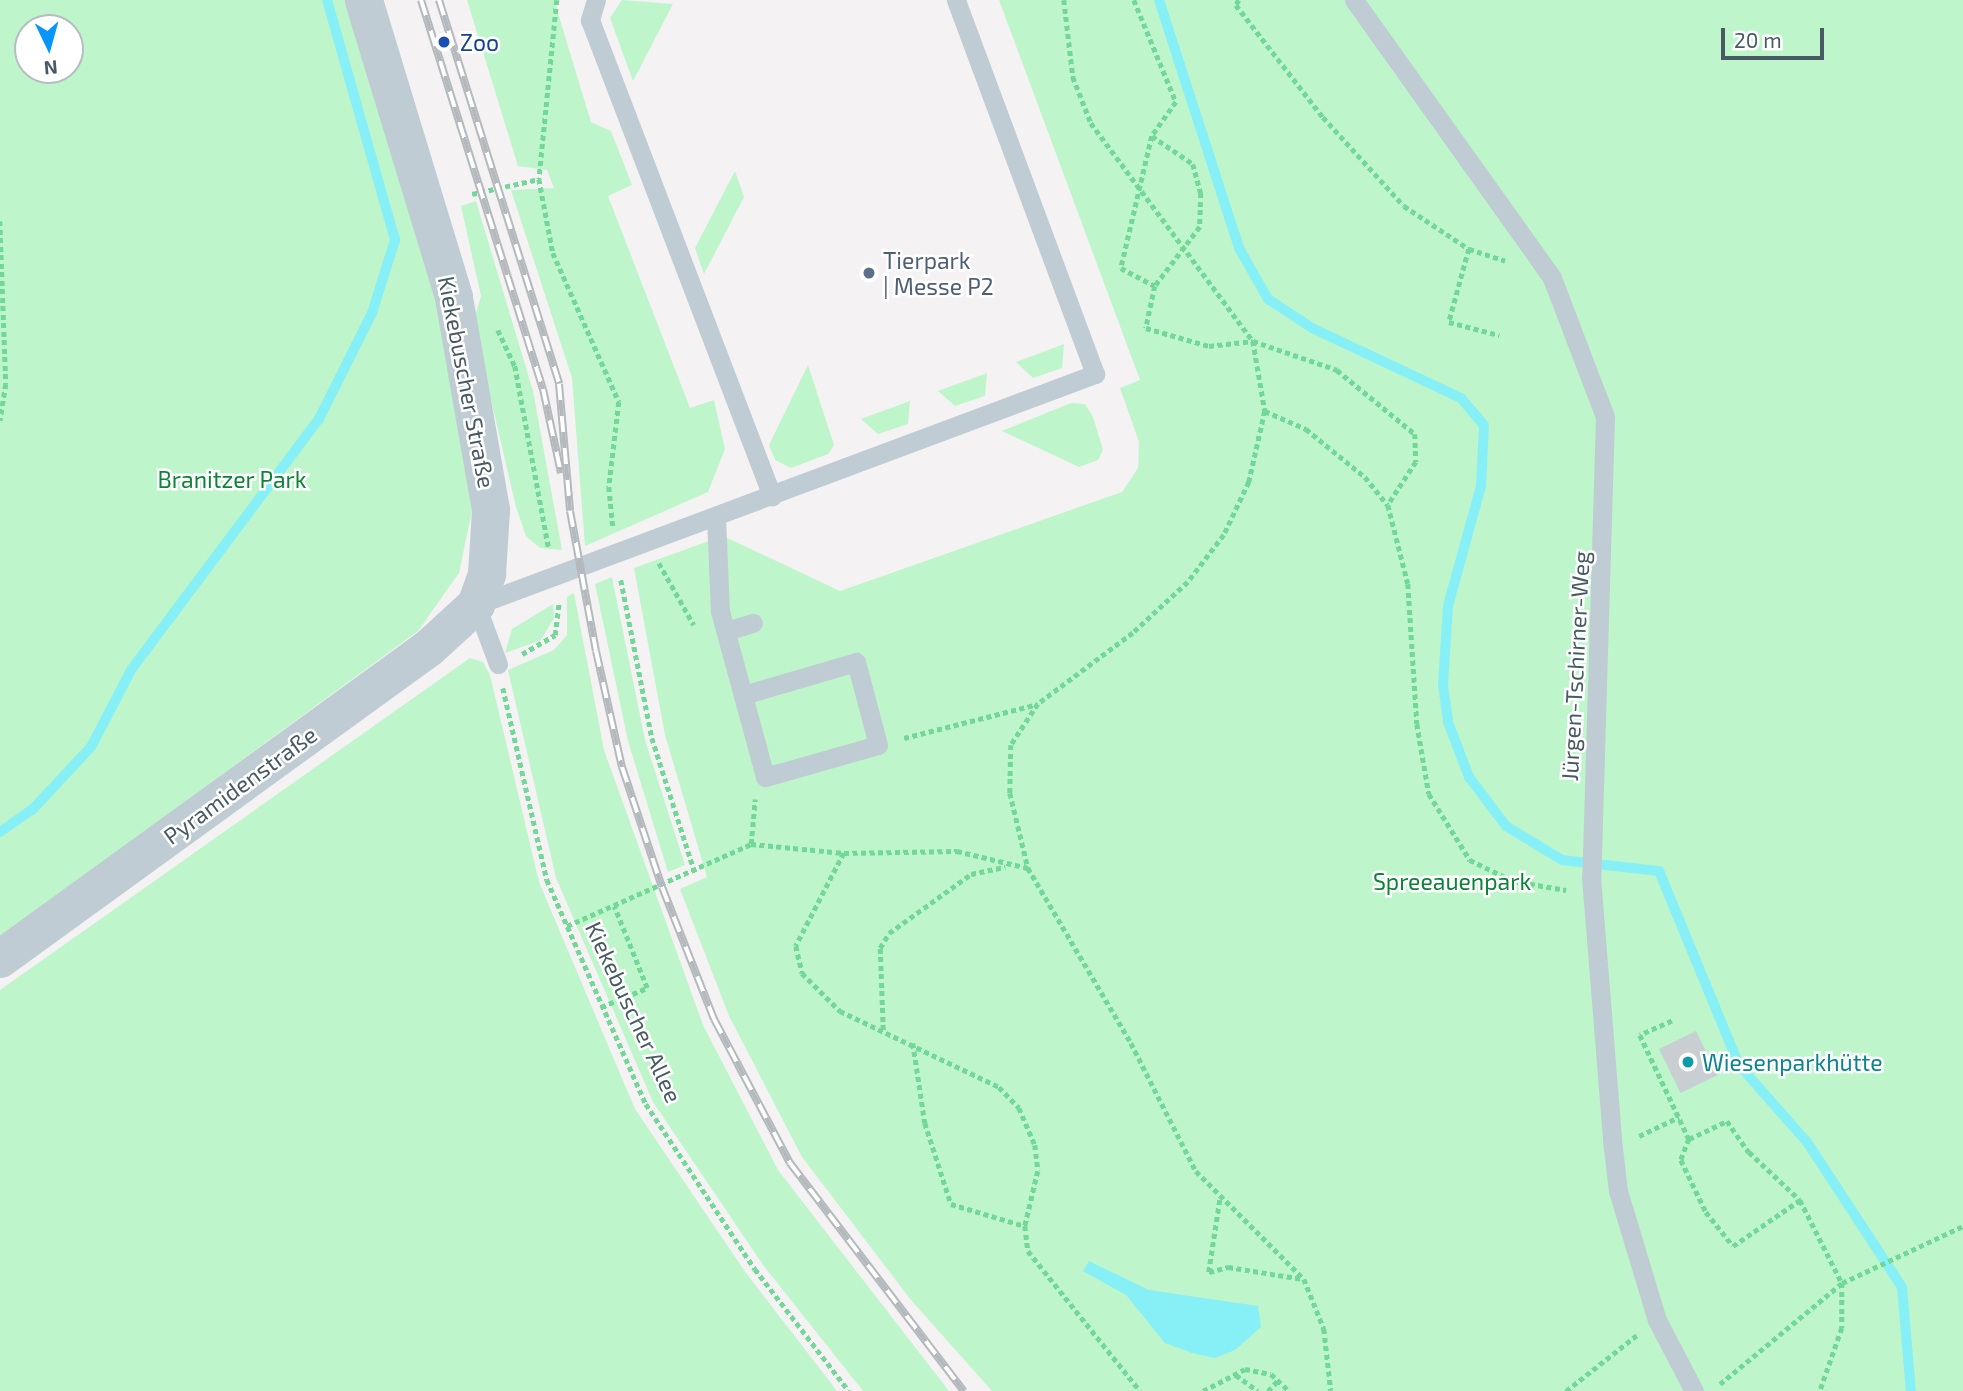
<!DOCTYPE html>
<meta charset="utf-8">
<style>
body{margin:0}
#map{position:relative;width:1963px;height:1391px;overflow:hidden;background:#f5f2f3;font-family:"Exo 2",sans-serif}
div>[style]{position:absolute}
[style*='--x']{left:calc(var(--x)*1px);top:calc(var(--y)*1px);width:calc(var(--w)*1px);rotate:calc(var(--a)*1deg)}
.green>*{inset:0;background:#bef5cb}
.water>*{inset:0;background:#87f0f7}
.stream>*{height:10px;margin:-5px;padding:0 5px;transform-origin:5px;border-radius:5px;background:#87f0f7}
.building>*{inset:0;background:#c9ced3;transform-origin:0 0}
.path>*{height:4.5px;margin-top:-2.25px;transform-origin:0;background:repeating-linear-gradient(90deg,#71d897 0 5px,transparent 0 8.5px)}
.service>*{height:19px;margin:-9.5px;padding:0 9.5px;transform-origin:9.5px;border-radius:9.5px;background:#bfccd3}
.tertiary>*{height:38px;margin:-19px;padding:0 19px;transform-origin:19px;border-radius:19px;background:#bfccd3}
.rail>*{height:8px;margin-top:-4px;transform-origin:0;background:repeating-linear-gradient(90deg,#fff 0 16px,#b4b9bd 0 32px);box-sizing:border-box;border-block:2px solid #b4b9bd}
.dots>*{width:19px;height:19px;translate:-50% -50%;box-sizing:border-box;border:4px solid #fff;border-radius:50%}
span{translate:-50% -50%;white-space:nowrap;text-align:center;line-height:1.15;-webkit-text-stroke:5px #fff;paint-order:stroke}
.transit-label{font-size:23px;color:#164399}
.left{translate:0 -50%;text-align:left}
.service-label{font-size:23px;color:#4e5e75}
.street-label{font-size:23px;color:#485a63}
.park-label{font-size:23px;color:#0c8337}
.culture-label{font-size:23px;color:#0d838f}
.north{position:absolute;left:14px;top:14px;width:70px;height:70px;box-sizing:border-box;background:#fff;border:2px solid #b6bdc1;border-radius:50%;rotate:175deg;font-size:19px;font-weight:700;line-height:28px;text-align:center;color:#485a63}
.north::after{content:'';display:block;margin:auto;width:24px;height:32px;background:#0695fb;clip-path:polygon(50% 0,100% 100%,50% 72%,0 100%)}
.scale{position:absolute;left:1721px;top:28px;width:103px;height:32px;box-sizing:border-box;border:4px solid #485a63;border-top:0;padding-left:9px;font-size:21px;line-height:24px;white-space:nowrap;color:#485a63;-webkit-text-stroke:5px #fff;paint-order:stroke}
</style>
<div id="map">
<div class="green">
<div style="clip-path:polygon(evenodd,0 0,347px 0,440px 303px,472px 511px,459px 573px,418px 631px,0 937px,0 0,28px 28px,70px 28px,70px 70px,28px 70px,28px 28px)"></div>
<div style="clip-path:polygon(467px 0,554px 0,591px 122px,611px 131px,632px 185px,608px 196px,690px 408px,714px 400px,725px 449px,708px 492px,585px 546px,572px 378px,511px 190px,554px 188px,547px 170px,518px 166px)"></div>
<div style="clip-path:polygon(622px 0,673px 4px,633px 81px,610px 18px)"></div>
<div style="clip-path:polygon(999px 0,1963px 0,1963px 1391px,992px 1391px,911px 1300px,802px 1157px,729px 1016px,680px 889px,707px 877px,665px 735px,634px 568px,723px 536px,840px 591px,1122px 492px,1138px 468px,1139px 442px,1120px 388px,1140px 380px)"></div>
<div style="clip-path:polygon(735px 171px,744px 197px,704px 274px,695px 248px)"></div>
<div style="clip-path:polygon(476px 201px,533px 391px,562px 550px,540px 548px,526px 536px,516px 507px,473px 323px,481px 296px,461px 206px)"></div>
<div style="clip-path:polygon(1064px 344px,1062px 368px,1033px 378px,1016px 362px)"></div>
<div style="clip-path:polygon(808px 365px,834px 445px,828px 454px,791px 468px,775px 460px,769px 445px)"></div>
<div style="clip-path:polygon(987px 373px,985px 396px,955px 406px,938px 391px)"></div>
<div style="clip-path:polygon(910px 401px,908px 424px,878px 434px,861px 419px)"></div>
<div style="clip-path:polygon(1071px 403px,1085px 404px,1093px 417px,1103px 450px,1098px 460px,1079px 467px,1002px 431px)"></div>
<div style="clip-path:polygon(612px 577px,645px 740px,685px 865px,668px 872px,628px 741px,595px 584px)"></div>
<div style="clip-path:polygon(574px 593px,604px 750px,703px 1025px,778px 1170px,949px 1391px,863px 1391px,763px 1265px,653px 1102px,556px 878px,508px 670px,554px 650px,567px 635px,567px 597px)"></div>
<div style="clip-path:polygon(553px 604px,554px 618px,541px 640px,505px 653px,512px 629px)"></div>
<div style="clip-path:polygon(470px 658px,483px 662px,490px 675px,539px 882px,635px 1109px,746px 1273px,837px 1391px,0 1391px,0 990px)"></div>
</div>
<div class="water">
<div style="clip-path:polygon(1089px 1261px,1149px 1290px,1258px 1306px,1261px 1327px,1235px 1350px,1215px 1358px,1192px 1353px,1165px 1343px,1126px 1295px,1083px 1271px)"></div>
</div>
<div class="stream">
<div style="--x:1159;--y:0;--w:261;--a:72.1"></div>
<div style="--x:1239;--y:248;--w:59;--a:60.4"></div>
<div style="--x:1268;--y:299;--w:53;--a:33.4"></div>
<div style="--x:1312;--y:328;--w:165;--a:25.2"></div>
<div style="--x:1461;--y:398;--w:35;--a:50"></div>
<div style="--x:1484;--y:425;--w:61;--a:92.8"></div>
<div style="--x:1481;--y:486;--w:124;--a:105.4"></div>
<div style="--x:1448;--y:606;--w:79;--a:93.6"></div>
<div style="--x:1443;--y:685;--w:37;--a:82"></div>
<div style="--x:1448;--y:722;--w:59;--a:69.1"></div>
<div style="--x:1469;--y:777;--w:61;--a:52.9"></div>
<div style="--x:1506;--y:826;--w:66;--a:31.3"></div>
<div style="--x:1562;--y:860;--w:98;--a:6.5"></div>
<div style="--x:1659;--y:871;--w:210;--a:67.6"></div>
<div style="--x:1739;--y:1065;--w:103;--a:48.6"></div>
<div style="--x:1807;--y:1142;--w:173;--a:56.8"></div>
<div style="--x:1902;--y:1287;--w:104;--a:85.1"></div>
<div style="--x:0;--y:832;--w:39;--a:-35"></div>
<div style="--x:32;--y:810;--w:86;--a:-46.9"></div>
<div style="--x:91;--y:747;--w:87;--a:-62.5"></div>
<div style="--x:131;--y:670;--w:314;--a:-53.2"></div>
<div style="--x:319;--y:419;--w:119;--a:-63.4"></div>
<div style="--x:372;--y:313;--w:77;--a:-72.5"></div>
<div style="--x:395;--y:240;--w:249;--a:-105.8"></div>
</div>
<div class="building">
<div style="left:1696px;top:1031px;width:49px;height:41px;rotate:64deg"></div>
</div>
<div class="path">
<div style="--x:557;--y:0;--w:180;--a:95.7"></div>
<div style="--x:539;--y:179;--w:75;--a:79.3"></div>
<div style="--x:553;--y:253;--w:163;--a:66.1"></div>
<div style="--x:619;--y:402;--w:86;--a:96.7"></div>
<div style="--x:609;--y:487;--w:40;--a:84.3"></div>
<div style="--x:1064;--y:0;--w:78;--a:83.3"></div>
<div style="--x:1073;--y:77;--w:49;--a:68.6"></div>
<div style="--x:1091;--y:123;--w:272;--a:53.4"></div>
<div style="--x:1253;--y:341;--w:71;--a:80.3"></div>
<div style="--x:1265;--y:411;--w:73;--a:102.7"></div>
<div style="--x:1249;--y:482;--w:59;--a:115.3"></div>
<div style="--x:1224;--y:535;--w:59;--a:127.5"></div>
<div style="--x:1188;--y:582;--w:75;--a:137.2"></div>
<div style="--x:1133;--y:633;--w:119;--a:143.2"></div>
<div style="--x:1038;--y:704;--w:49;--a:123.4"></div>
<div style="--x:1011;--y:745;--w:48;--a:91.2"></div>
<div style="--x:1010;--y:793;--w:77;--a:76.5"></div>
<div style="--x:1028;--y:868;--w:203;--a:59.5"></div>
<div style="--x:1131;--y:1043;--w:144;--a:63.1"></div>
<div style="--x:1196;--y:1171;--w:153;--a:45"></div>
<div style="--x:1304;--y:1279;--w:54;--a:68.2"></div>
<div style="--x:1324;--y:1329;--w:62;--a:83.6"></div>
<div style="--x:1134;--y:0;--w:110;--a:67.6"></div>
<div style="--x:1176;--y:102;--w:42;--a:125.2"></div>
<div style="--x:1152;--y:136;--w:136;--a:103.2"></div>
<div style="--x:1121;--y:268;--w:38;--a:28"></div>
<div style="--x:1155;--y:286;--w:43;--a:102.1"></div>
<div style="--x:1146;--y:328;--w:66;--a:15.9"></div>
<div style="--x:1209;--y:346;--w:44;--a:-6.5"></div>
<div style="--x:1253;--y:341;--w:89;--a:19"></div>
<div style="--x:1337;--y:370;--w:101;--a:39.4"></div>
<div style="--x:1415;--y:434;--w:28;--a:88"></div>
<div style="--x:1416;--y:462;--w:51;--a:123.1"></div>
<div style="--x:1239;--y:0;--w:6;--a:121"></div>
<div style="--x:1236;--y:5;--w:142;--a:52.2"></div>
<div style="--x:1323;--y:117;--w:120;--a:47.7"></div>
<div style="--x:1404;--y:206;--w:78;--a:33.5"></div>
<div style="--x:1469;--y:249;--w:38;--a:18"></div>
<div style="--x:1152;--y:136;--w:50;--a:34.3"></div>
<div style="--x:1193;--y:164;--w:30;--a:75"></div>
<div style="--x:1201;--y:193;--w:34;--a:92"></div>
<div style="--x:1200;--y:227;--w:74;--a:127.3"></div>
<div style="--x:472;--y:194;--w:69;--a:-12.6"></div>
<div style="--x:0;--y:221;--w:163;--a:87.9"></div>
<div style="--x:6;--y:384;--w:37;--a:99"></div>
<div style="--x:1469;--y:249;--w:76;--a:105.3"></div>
<div style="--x:1449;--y:322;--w:52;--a:14.6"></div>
<div style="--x:498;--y:330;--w:40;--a:65"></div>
<div style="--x:515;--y:366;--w:186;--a:79.5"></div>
<div style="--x:1265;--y:411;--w:45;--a:23.7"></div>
<div style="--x:1306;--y:429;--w:76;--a:39.1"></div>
<div style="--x:1365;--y:477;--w:36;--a:51"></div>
<div style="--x:1388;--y:505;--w:81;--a:75.8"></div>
<div style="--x:1408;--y:584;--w:140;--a:86.3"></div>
<div style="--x:1417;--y:724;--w:71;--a:80.3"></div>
<div style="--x:1429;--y:794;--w:78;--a:58.2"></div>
<div style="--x:1470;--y:860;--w:48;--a:26"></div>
<div style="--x:1513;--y:881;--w:54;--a:9.6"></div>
<div style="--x:659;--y:563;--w:71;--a:60.6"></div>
<div style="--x:621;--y:580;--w:161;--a:78.9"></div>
<div style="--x:652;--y:738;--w:142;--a:72.3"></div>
<div style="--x:522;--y:654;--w:38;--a:-30"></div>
<div style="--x:555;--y:635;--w:33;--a:-83"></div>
<div style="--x:503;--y:688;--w:197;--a:77.1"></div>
<div style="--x:547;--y:880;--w:245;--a:66.2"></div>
<div style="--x:646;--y:1104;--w:198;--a:56.6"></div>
<div style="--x:755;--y:1269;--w:154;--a:52.4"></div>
<div style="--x:904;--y:738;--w:138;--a:-14.2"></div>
<div style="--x:751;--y:844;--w:45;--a:-84.9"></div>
<div style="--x:844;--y:853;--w:105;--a:117.3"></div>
<div style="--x:796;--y:946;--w:28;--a:77"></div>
<div style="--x:802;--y:973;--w:54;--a:45"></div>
<div style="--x:840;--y:1011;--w:176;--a:25.5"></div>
<div style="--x:999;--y:1087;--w:29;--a:46"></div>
<div style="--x:1019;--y:1108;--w:40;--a:66.6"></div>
<div style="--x:1035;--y:1145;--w:26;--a:83"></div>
<div style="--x:1038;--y:1171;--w:57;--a:103.3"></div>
<div style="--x:1025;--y:1226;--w:25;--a:83"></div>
<div style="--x:1028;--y:1251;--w:179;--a:51.3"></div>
<div style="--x:567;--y:926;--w:201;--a:-24"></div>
<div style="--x:751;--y:844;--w:93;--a:5.5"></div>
<div style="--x:844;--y:853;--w:113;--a:-1"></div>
<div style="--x:957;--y:851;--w:73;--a:13.5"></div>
<div style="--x:601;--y:1007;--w:50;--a:-22.4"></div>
<div style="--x:647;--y:988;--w:88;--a:-111.9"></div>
<div style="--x:1672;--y:1021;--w:35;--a:156"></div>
<div style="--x:1640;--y:1035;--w:115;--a:64.8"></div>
<div style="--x:1689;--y:1139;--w:42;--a:-25.3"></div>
<div style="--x:1727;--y:1121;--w:38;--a:55"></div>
<div style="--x:1749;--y:1152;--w:70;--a:43.3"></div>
<div style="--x:1800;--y:1200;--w:93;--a:63.2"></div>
<div style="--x:1842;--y:1283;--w:45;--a:90"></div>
<div style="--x:1842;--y:1328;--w:67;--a:109.2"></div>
<div style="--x:883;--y:1030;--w:82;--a:-92.1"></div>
<div style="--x:880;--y:948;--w:17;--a:-59"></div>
<div style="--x:889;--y:933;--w:101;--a:-35.7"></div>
<div style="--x:971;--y:874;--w:35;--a:-12"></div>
<div style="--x:913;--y:1043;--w:81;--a:81.5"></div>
<div style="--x:925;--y:1123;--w:85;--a:72.2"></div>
<div style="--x:951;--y:1204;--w:77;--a:16.6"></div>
<div style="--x:1639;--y:1136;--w:44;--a:-25.4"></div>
<div style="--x:1689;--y:1139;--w:22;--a:111"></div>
<div style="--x:1681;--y:1160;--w:58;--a:64.3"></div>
<div style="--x:1706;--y:1212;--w:43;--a:51.5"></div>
<div style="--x:1733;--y:1246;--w:81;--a:-34.5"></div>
<div style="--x:1220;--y:1200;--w:73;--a:98.7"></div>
<div style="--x:1209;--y:1272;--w:20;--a:-15"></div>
<div style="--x:1228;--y:1267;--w:76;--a:9.1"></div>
<div style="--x:1236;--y:1375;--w:27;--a:36"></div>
<div style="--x:1720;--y:1384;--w:158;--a:-39.6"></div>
<div style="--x:1842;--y:1283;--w:134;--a:-25.2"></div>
<div style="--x:1203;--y:1391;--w:47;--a:-27.6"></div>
<div style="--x:1245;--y:1369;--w:26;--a:11"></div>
<div style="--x:1271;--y:1374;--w:25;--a:43"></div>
<div style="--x:1268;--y:1391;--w:16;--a:-47"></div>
<div style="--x:1566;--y:1391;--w:90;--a:-38.3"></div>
</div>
<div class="service">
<div style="--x:596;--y:0;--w:21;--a:107"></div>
<div style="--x:590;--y:20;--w:510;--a:69.08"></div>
<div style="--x:1354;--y:0;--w:341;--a:54.5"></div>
<div style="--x:1552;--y:278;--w:149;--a:69.1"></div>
<div style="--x:1605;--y:417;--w:460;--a:91.7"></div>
<div style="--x:1591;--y:877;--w:272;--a:85.4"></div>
<div style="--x:1613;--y:1148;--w:43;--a:83.4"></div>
<div style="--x:1618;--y:1191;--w:135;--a:73.2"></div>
<div style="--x:1657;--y:1320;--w:80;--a:62.5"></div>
<div style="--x:716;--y:517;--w:94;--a:87.6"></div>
<div style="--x:720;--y:611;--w:172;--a:74.8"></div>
<div style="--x:765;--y:777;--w:117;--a:-15.8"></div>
<div style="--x:878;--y:745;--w:86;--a:-104.8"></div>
<div style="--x:856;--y:662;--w:118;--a:163.7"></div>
<div style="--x:726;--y:631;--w:28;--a:-17"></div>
<div style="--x:498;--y:664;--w:63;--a:-110.4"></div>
<div style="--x:476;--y:605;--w:661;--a:-20.46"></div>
<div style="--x:1095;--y:374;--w:399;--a:-110.4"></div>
</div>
<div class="tertiary">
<div style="--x:0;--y:959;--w:530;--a:-35.94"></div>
<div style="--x:429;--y:648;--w:64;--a:-42.5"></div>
<div style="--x:476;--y:605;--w:33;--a:-70"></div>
<div style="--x:487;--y:574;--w:64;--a:-86.4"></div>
<div style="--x:491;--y:510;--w:216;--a:-99.9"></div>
<div style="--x:454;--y:297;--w:310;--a:-106.9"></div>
</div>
<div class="rail">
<div style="--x:421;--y:0;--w:408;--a:72.6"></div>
<div style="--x:543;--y:389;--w:86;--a:77.9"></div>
<div style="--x:439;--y:0;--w:402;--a:72.6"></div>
<div style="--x:559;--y:384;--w:127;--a:85"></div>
<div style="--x:570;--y:511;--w:142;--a:79.5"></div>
<div style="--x:596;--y:651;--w:119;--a:77.4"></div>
<div style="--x:622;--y:767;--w:126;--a:71.6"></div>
<div style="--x:662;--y:887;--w:142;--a:68.5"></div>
<div style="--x:714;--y:1019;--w:163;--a:62.2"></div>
<div style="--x:790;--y:1163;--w:287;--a:52.7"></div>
</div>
<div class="dots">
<div style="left:444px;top:42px;background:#1a4fb4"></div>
<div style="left:869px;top:273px;background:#5c6f8a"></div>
<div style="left:1688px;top:1062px;background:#0f9aa8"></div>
</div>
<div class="transit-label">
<span class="left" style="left:460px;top:42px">Zoo</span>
</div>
<div class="service-label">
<span class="left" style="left:883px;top:273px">Tierpark<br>| Messe P2</span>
</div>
<div class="street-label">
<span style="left:467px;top:382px;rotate:79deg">Kiekebuscher Straße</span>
<span style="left:1575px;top:666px;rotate:-87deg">Jürgen-Tschirner-Weg</span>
<span style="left:240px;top:785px;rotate:-36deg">Pyramidenstraße</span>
<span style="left:634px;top:1012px;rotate:65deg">Kiekebuscher Allee</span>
</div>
<div class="park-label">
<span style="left:232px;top:479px">Branitzer Park</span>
<span style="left:1452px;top:881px">Spreeauenpark</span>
</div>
<div class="culture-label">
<span class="left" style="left:1702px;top:1062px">Wiesenparkhütte</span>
</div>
<div class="north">N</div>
<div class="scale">20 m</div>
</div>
